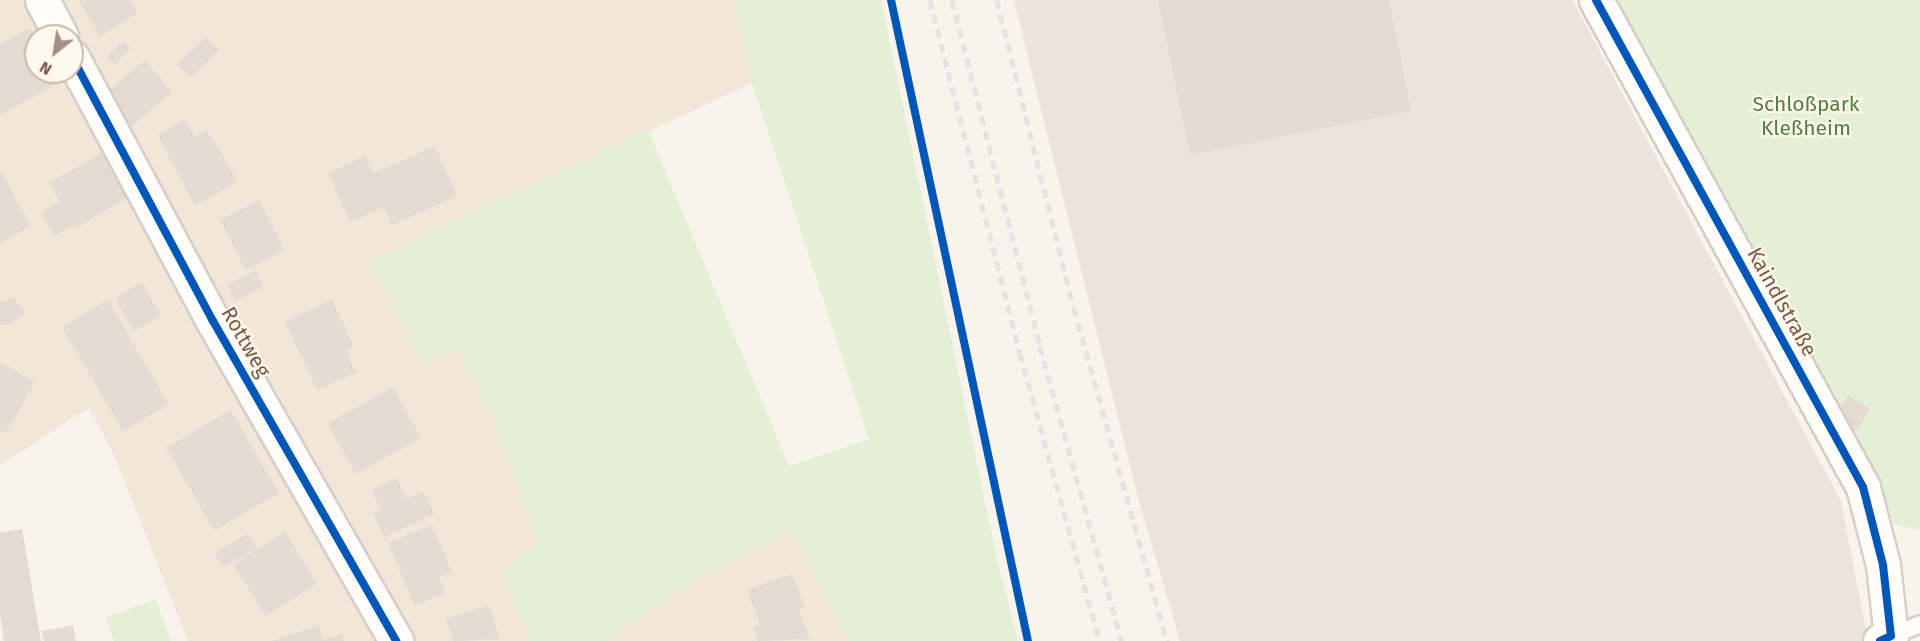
<!DOCTYPE html>
<meta charset="utf-8">
<style>
body{margin:0}
#map{position:relative;width:1920px;height:641px;overflow:hidden;background:#f8f3eb;font-family:"Fira Sans",sans-serif}
div>[style]{position:absolute}
[style*='--x']{left:calc(var(--x)*1px);top:calc(var(--y)*1px);width:calc(var(--w)*1px);rotate:calc(var(--a)*1deg)}
.residential>*{inset:0;background:#f1e6d8}
.industrial>*{inset:0;background:#ebe3dc}
.green>*{inset:0;background:#e4efd5}
.building>*{inset:0;background:#e4dbd3;transform-origin:0 0}
.roads{filter:drop-shadow(2px 0 #d6cfc8) drop-shadow(-2px 0 #d6cfc8) drop-shadow(0 2px #d6cfc8) drop-shadow(0 -2px #d6cfc8)}
.lane>*{height:16px;margin:-8px;padding:0 8px;transform-origin:8px;border-radius:8px;background:#fefdfc}
.street>*{height:33px;margin:-16.5px;padding:0 16.5px;transform-origin:16.5px;border-radius:16.5px;background:#fefdfc}
.rail>*{height:4.5px;margin-top:-2.25px;transform-origin:0;background:repeating-linear-gradient(90deg,#e5e2e5 0 9px,transparent 0 15px)}
.cycleway>*{height:8px;margin:-4px;padding:0 4px;transform-origin:4px;border-radius:4px;background:#0057b8}
span{translate:-50% -50%;white-space:nowrap;text-align:center;line-height:1.15;-webkit-text-stroke:4.5px #fff8ec;paint-order:stroke}
.park-label{font-size:21px;color:#537d42}
.street-label{font-size:21px;color:#775a4a}
.north{position:absolute;left:24px;top:24px;width:60px;height:60px;box-sizing:border-box;background:#fff8ec;border:2px solid #c9b9ab;border-radius:50%;rotate:210deg;font-size:16px;font-weight:700;line-height:24px;text-align:center;color:#775a4a}
.north::after{content:'';display:block;margin:auto;width:21px;height:27px;background:#a49082;clip-path:polygon(50% 0,100% 100%,50% 72%,0 100%)}
</style>
<div id="map">
<div class="residential">
<div style="clip-path:polygon(evenodd,0 0,733px 0,752px 83px,371px 260px,422px 361px,457px 349px,496px 427px,538px 542px,502px 573px,530px 641px,188px 641px,114px 455px,89px 408px,0 465px,0 0,36px 36px,72px 36px,72px 72px,36px 72px,36px 36px)"></div>
<div style="clip-path:polygon(792px 530px,850px 641px,603px 641px,690px 583px)"></div>
</div>
<div class="industrial">
<div style="clip-path:polygon(1014px 0,1572px 0,1841px 501px,1868px 641px,1180px 641px,1140px 505px)"></div>
</div>
<div class="green">
<div style="clip-path:polygon(733px 0,881px 0,995px 550px,1018px 641px,850px 641px,791px 530px,690px 583px,603px 641px,530px 641px,502px 573px,538px 542px,496px 427px,457px 349px,423px 362px,371px 260px,648px 130px,789px 466px,869px 439px,752px 83px)"></div>
<div style="clip-path:polygon(1613px 0,1920px 0,1920px 530px,1894px 525px)"></div>
<div style="clip-path:polygon(156px 599px,171px 641px,114px 641px,105px 618px)"></div>
</div>
<div class="building">
<div style="clip-path:polygon(79px 0,130px 0,138px 13px,100px 36px)"></div>
<div style="clip-path:polygon(1158px 0,1389px 0,1411px 111px,1190px 155px)"></div>
<div style="clip-path:polygon(30px 28px,36px 38px,36px 72px,55px 72px,60px 82px,0 115px,0 44px)"></div>
<div style="left:206px;top:37px;width:19px;height:40px;rotate:47deg"></div>
<div style="left:123px;top:41px;width:11px;height:23px;rotate:45deg"></div>
<div style="left:145px;top:60px;width:42px;height:53px;rotate:50deg"></div>
<div style="clip-path:polygon(185px 119px,195px 137px,207px 130px,238px 181px,195px 206px,157px 135px)"></div>
<div style="clip-path:polygon(435px 146px,457px 196px,392px 225px,384px 207px,350px 222px,328px 173px,365px 156px,373px 173px)"></div>
<div style="clip-path:polygon(103px 152px,130px 196px,76px 228px,74px 225px,55px 236px,41px 212px,60px 201px,49px 183px)"></div>
<div style="clip-path:polygon(0 170px,31px 226px,0 244px)"></div>
<div style="left:259px;top:200px;width:56px;height:44px;rotate:63deg"></div>
<div style="left:255px;top:271px;width:18px;height:31px;rotate:63deg"></div>
<div style="left:142px;top:282px;width:39px;height:31px;rotate:60deg"></div>
<div style="clip-path:polygon(14px 297px,25px 313px,10px 324px,0 325px,0 302px)"></div>
<div style="clip-path:polygon(332px 299px,354px 347px,346px 351px,356px 372px,317px 390px,285px 322px)"></div>
<div style="left:108px;top:300px;width:121px;height:53px;rotate:60deg"></div>
<div style="clip-path:polygon(0 362px,35px 382px,6px 433px,0 430px)"></div>
<div style="left:393px;top:387px;width:58px;height:75px;rotate:61deg"></div>
<div style="left:1848px;top:395px;width:26px;height:26px;rotate:32deg"></div>
<div style="left:231px;top:410px;width:96px;height:75px;rotate:60deg"></div>
<div style="clip-path:polygon(397px 478px,407px 499px,424px 491px,435px 514px,384px 537px,373px 513px,381px 510px,372px 490px)"></div>
<div style="clip-path:polygon(432px 525px,452px 572px,439px 577px,446px 593px,415px 606px,388px 543px)"></div>
<div style="clip-path:polygon(22px 529px,41px 641px,4px 641px,0 615px,0 533px)"></div>
<div style="left:285px;top:532px;width:61px;height:61px;rotate:58deg"></div>
<div style="left:248px;top:533px;width:17px;height:39px;rotate:59deg"></div>
<div style="clip-path:polygon(792px 574px,805px 607px,799px 610px,810px 639px,758px 641px,753px 627px,760px 624px,747px 590px)"></div>
<div style="clip-path:polygon(489px 605px,500px 639px,453px 641px,446px 619px)"></div>
<div style="clip-path:polygon(73px 625px,76px 641px,44px 641px,42px 631px)"></div>
<div style="clip-path:polygon(318px 625px,323px 640px,342px 633px,344px 641px,272px 641px)"></div>
</div>
<div class="roads">
<div class="lane">
<div style="--x:1891;--y:636;--w:31;--a:-22"></div>
</div>
<div class="street">
<div style="--x:42;--y:0;--w:41;--a:62.2"></div>
<div style="--x:1596;--y:0;--w:555;--a:61.27"></div>
<div style="--x:1863;--y:487;--w:81;--a:75.6"></div>
<div style="--x:1883;--y:565;--w:71;--a:83.6"></div>
<div style="--x:1891;--y:636;--w:12;--a:156"></div>
<div style="--x:72;--y:57;--w:299;--a:61.9"></div>
<div style="--x:213;--y:321;--w:369;--a:60.2"></div>
</div>
</div>
<div class="rail">
<div style="--x:930;--y:0;--w:364;--a:75.7"></div>
<div style="--x:1020;--y:353;--w:299;--a:74.5"></div>
<div style="--x:952;--y:0;--w:357;--a:75.7"></div>
<div style="--x:1040;--y:346;--w:306;--a:74.5"></div>
<div style="--x:997;--y:0;--w:317;--a:76"></div>
<div style="--x:1074;--y:308;--w:346;--a:74.4"></div>
</div>
<div class="cycleway">
<div style="--x:891;--y:0;--w:655;--a:77.94"></div>
<div style="--x:1596;--y:0;--w:555;--a:61.27"></div>
<div style="--x:1863;--y:487;--w:81;--a:75.6"></div>
<div style="--x:1883;--y:565;--w:71;--a:83.6"></div>
<div style="--x:1891;--y:636;--w:12;--a:156"></div>
<div style="--x:72;--y:57;--w:299;--a:61.9"></div>
<div style="--x:213;--y:321;--w:369;--a:60.2"></div>
</div>
<div class="park-label">
<span style="left:1806px;top:116px">Schloßpark<br>Kleßheim</span>
</div>
<div class="street-label">
<span style="left:1782px;top:302px;rotate:61deg">Kaindlstraße</span>
<span style="left:246px;top:342px;rotate:60deg">Rottweg</span>
</div>
<div class="north">N</div>
</div>
